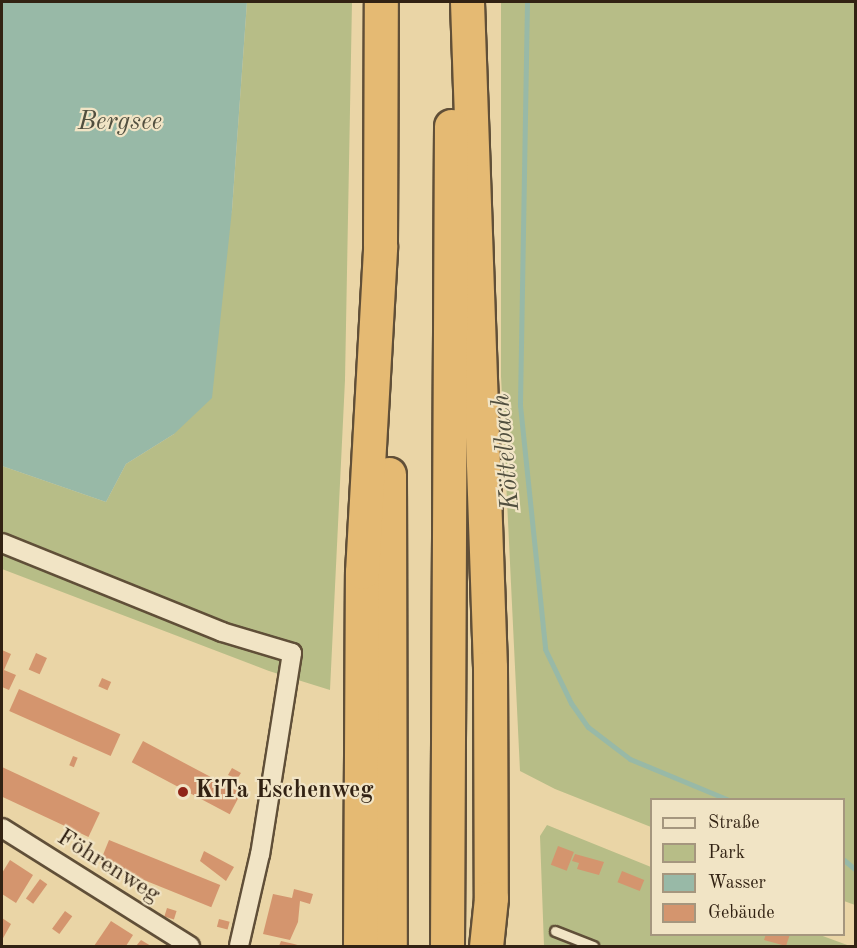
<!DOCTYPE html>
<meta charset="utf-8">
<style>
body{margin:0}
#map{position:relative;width:857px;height:948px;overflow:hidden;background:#ead5a6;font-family:"Old Standard TT",serif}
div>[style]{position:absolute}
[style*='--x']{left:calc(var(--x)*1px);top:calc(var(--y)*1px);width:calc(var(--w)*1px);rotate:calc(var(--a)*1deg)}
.green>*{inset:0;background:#b7bd87}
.water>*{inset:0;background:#98b9a7}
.stream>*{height:5px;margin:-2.5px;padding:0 2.5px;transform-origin:2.5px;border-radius:2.5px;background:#98b9a7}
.building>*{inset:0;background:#d4956e;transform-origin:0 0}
.roads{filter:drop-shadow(2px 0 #604f38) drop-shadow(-2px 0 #604f38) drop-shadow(0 2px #604f38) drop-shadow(0 -2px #604f38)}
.lane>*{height:9px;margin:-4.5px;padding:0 4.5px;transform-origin:4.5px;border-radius:4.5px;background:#f1e4c5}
.street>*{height:18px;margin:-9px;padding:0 9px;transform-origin:9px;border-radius:9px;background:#f1e4c5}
.highway>*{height:33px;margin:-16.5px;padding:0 16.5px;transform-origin:16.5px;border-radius:16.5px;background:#e5ba73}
.dots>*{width:16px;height:16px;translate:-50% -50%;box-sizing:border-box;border:3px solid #f1e4c5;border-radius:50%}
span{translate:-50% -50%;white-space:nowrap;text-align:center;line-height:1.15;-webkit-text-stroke:4.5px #f1e4c5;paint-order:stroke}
.poi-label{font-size:24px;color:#322213;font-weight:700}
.left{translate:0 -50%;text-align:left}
.street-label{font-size:24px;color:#322213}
.water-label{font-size:26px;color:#514f3f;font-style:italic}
.frame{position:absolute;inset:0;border:3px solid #322213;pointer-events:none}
.legend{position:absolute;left:650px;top:798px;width:195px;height:138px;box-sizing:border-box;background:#f1e4c5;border:2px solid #a5967e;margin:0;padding:8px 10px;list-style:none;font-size:18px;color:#322213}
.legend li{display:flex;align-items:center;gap:12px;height:30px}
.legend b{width:30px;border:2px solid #a5967e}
</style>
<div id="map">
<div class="green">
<div style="clip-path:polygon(247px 2px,352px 2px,345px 380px,330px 690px,269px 671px,2px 569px,2px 466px,106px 502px,126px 464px,174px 434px,232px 210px)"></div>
<div style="clip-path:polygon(501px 2px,855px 2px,855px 905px,844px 901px,844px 800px,652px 800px,651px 827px,555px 789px,520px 771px,501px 376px)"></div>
<div style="clip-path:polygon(547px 825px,651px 867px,652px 934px,820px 935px,850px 946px,544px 946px,540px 836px)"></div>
</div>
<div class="water">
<div style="clip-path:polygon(2px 2px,247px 2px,232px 210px,212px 398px,174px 434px,126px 464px,106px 502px,2px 466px)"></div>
</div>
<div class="stream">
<div style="--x:527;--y:2;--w:403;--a:91"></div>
<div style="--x:520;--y:405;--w:245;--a:84.1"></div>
<div style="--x:545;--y:649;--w:60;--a:64.3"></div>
<div style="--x:571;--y:703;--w:29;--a:55"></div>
<div style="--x:588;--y:727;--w:53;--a:37.3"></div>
<div style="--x:630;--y:759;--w:107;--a:22.5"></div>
<div style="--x:844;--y:860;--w:16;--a:40"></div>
</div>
<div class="building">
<div style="clip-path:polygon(2px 650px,11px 654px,4px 670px,16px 675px,9px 690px,2px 687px)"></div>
<div style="left:36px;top:653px;width:12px;height:18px;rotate:24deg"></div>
<div style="left:102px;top:678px;width:10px;height:9px;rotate:24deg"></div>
<div style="left:19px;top:689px;width:111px;height:24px;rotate:24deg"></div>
<div style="left:143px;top:741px;width:111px;height:24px;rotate:28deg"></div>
<div style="left:73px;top:756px;width:5px;height:10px;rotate:22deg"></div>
<div style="left:2px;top:767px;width:108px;height:27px;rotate:25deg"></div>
<div style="clip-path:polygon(232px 768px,241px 773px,237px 779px,228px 775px)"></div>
<div style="left:109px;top:840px;width:120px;height:24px;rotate:22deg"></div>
<div style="left:558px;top:846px;width:17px;height:20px;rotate:21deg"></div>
<div style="clip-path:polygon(204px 851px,234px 867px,226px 881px,200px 861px)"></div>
<div style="clip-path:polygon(575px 854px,604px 862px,599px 875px,577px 869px,579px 863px,572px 861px)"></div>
<div style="clip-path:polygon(10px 860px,33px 875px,16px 903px,2px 894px,2px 873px)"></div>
<div style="left:622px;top:871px;width:24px;height:12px;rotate:22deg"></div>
<div style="left:40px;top:879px;width:9px;height:24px;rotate:36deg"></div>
<div style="clip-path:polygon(294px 889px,313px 894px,310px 904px,300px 901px,298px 922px,290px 940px,263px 934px,273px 894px,292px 898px)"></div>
<div style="left:167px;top:908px;width:10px;height:9px;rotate:17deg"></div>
<div style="left:65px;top:911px;width:9px;height:22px;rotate:36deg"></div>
<div style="clip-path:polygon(2px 918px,11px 924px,2px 940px)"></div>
<div style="left:219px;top:919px;width:11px;height:8px;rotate:15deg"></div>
<div style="clip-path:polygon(111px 921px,133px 935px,126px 946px,94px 946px)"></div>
<div style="clip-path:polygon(766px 934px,790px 934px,786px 946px,764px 940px)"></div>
<div style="clip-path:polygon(141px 940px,151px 946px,136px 946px)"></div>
<div style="clip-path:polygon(281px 941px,294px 944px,301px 946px,279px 946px)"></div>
</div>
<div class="roads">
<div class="lane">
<div style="--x:555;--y:931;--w:41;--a:21.5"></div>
</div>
<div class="street">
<div style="--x:2;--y:543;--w:237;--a:22"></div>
<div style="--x:222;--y:632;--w:73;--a:16.7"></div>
<div style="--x:292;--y:653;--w:204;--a:99"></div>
<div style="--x:260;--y:854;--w:94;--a:102.9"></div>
<div style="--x:2;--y:828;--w:222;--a:32.1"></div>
</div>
<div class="highway">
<div style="--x:467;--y:2;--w:665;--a:88.02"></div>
<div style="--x:490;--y:667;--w:231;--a:89.8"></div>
<div style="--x:491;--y:898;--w:48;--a:95.9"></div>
<div style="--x:389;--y:474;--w:472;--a:89.9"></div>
<div style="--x:360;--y:946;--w:374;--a:-89.7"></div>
<div style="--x:362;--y:572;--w:327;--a:-86.8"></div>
<div style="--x:380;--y:245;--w:243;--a:-89.8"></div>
<div style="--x:447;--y:946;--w:820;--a:-89.72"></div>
</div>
</div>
<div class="dots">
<div style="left:183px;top:792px;background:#8f2418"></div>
</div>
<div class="poi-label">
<span class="left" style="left:195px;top:792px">KiTa Eschenweg</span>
</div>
<div class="street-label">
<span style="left:108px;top:867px;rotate:32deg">Föhrenweg</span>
</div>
<div class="water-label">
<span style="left:120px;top:123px">Bergsee</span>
<span style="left:507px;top:452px;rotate:-95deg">Köttelbach</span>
</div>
<div class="frame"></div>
<ul class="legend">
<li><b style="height:8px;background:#f1e4c5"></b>Straße</li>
<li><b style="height:16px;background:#b7bd87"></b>Park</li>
<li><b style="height:16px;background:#98b9a7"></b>Wasser</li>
<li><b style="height:16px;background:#d4956e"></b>Gebäude</li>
</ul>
</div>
